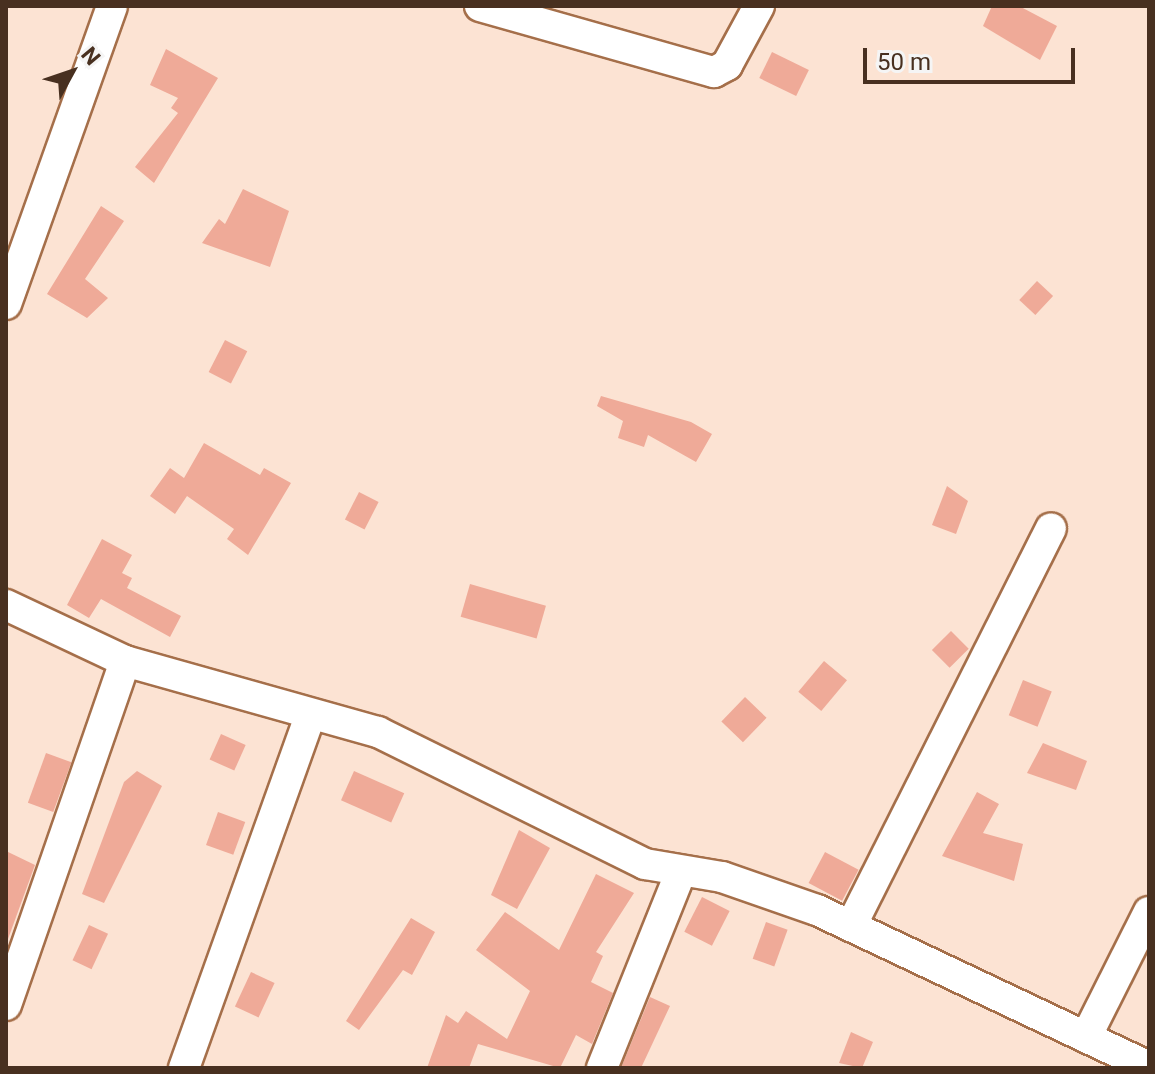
<!DOCTYPE html>
<style>
body{margin:0}
#map{position:relative;width:1155px;height:1074px;overflow:hidden;background:#fce3d3;font-family:Roboto,sans-serif}
div>[style]{position:absolute}
[style*='--x']{left:calc(var(--x)*1px);top:calc(var(--y)*1px);width:calc(var(--w)*1px);rotate:calc(var(--a)*1deg)}
.building>*{inset:0;background:#efaa98;transform-origin:0 0}
.roads{filter:drop-shadow(2px 0 #a56f4a) drop-shadow(-2px 0 #a56f4a) drop-shadow(0 2px #a56f4a) drop-shadow(0 -2px #a56f4a)}
.minor>*{height:30px;margin:-15px;padding:0 15px;transform-origin:15px;border-radius:15px;background:#fff}
span{translate:-50% -50%;white-space:nowrap;text-align:center;line-height:1.15;-webkit-text-stroke:6px #f5f5f5;paint-order:stroke}
.frame{position:absolute;inset:0;border:8px solid #483020;pointer-events:none}
.north{position:absolute;left:32px;top:32px;width:80px;height:80px;-webkit-text-stroke:6px #f5f5f5;paint-order:stroke;rotate:50deg;font-size:22px;font-weight:700;line-height:32px;text-align:center;color:#483020}
.north::after{content:'';display:block;margin:auto;width:28px;height:36px;background:#483020;clip-path:polygon(50% 0,100% 100%,50% 72%,0 100%)}
.scale{position:absolute;left:863px;top:48px;width:212px;height:36px;box-sizing:border-box;border:4px solid #483020;border-top:0;padding-left:10px;font-size:24px;line-height:28px;white-space:nowrap;color:#483020;-webkit-text-stroke:6px #f5f5f5;paint-order:stroke}
</style>
<div id="map">
<div class="building">
<div style="clip-path:polygon(992px 6px,1019px 6px,1057px 26px,1040px 60px,983px 26px)"></div>
<div style="clip-path:polygon(166px 49px,218px 78px,154px 183px,135px 167px,178px 113px,171px 108px,178px 98px,150px 85px)"></div>
<div style="left:772px;top:52px;width:41px;height:29px;rotate:26deg"></div>
<div style="clip-path:polygon(243px 189px,289px 211px,270px 267px,202px 243px,219px 219px,225px 224px)"></div>
<div style="clip-path:polygon(101px 206px,124px 221px,85px 279px,108px 298px,87px 318px,47px 294px)"></div>
<div style="left:1037px;top:281px;width:22px;height:26px;rotate:43deg"></div>
<div style="left:225px;top:340px;width:25px;height:36px;rotate:27deg"></div>
<div style="clip-path:polygon(601px 396px,691px 422px,712px 434px,696px 462px,648px 435px,644px 447px,618px 438px,623px 421px,597px 406px)"></div>
<div style="clip-path:polygon(204px 443px,260px 475px,264px 468px,291px 483px,248px 555px,227px 539px,234px 529px,187px 496px,175px 514px,150px 496px,170px 468px,184px 478px)"></div>
<div style="clip-path:polygon(947px 486px,968px 501px,956px 534px,932px 525px)"></div>
<div style="left:359px;top:492px;width:22px;height:31px;rotate:27deg"></div>
<div style="clip-path:polygon(102px 539px,132px 555px,122px 573px,132px 578px,127px 588px,181px 616px,170px 637px,101px 599px,89px 618px,67px 605px)"></div>
<div style="left:470px;top:584px;width:79px;height:34px;rotate:16deg"></div>
<div style="left:951px;top:631px;width:25px;height:27px;rotate:45deg"></div>
<div style="left:824px;top:661px;width:30px;height:40px;rotate:40deg"></div>
<div style="left:1023px;top:680px;width:31px;height:38px;rotate:22deg"></div>
<div style="left:745px;top:697px;width:30px;height:34px;rotate:44deg"></div>
<div style="left:221px;top:734px;width:27px;height:28px;rotate:24deg"></div>
<div style="clip-path:polygon(1043px 743px,1087px 761px,1076px 790px,1027px 773px)"></div>
<div style="left:46px;top:753px;width:27px;height:53px;rotate:20deg"></div>
<div style="clip-path:polygon(137px 771px,162px 786px,104px 903px,82px 894px,124px 782px)"></div>
<div style="left:354px;top:771px;width:55px;height:32px;rotate:24deg"></div>
<div style="clip-path:polygon(977px 792px,999px 804px,983px 833px,1023px 844px,1014px 881px,942px 856px)"></div>
<div style="left:218px;top:812px;width:29px;height:35px;rotate:20deg"></div>
<div style="clip-path:polygon(519px 830px,550px 848px,517px 909px,491px 895px)"></div>
<div style="clip-path:polygon(6px 851px,35px 865px,8px 939px,6px 939px)"></div>
<div style="left:825px;top:852px;width:38px;height:35px;rotate:28deg"></div>
<div style="clip-path:polygon(596px 874px,634px 893px,596px 952px,603px 956px,591px 982px,613px 993px,592px 1044px,576px 1035px,560px 1068px,478px 1044px,469px 1068px,427px 1068px,446px 1015px,458px 1023px,466px 1011px,507px 1039px,530px 991px,476px 950px,505px 912px,559px 950px)"></div>
<div style="left:702px;top:897px;width:31px;height:39px;rotate:27deg"></div>
<div style="clip-path:polygon(411px 918px,435px 932px,412px 975px,403px 970px,359px 1030px,346px 1021px)"></div>
<div style="left:766px;top:922px;width:23px;height:39px;rotate:20deg"></div>
<div style="left:89px;top:925px;width:21px;height:39px;rotate:25deg"></div>
<div style="left:251px;top:972px;width:26px;height:38px;rotate:25deg"></div>
<div style="clip-path:polygon(650px 997px,670px 1006px,641px 1068px,621px 1068px)"></div>
<div style="clip-path:polygon(851px 1032px,873px 1042px,862px 1068px,839px 1063px)"></div>
</div>
<div class="roads">
<div class="minor">
<div style="--x:480;--y:6;--w:243;--a:15.8"></div>
<div style="--x:714;--y:72;--w:15;--a:-28"></div>
<div style="--x:727;--y:65;--w:67;--a:-61.5"></div>
<div style="--x:6;--y:304;--w:316;--a:-70.4"></div>
<div style="--x:6;--y:605;--w:132;--a:25.2"></div>
<div style="--x:125;--y:661;--w:263;--a:15.7"></div>
<div style="--x:378;--y:732;--w:298;--a:26.3"></div>
<div style="--x:645;--y:864;--w:78;--a:9.6"></div>
<div style="--x:722;--y:877;--w:101;--a:19.2"></div>
<div style="--x:817;--y:910;--w:367;--a:25.3"></div>
<div style="--x:851;--y:926;--w:445;--a:-63.3"></div>
<div style="--x:6;--y:1005;--w:364;--a:-70.9"></div>
<div style="--x:1086;--y:1037;--w:140;--a:-63.3"></div>
<div style="--x:184;--y:1068;--w:374;--a:-70.3"></div>
<div style="--x:602;--y:1068;--w:212;--a:-68.1"></div>
</div>
</div>
<div class="frame"></div>
<div class="north">N</div>
<div class="scale">50 m</div>
</div>
